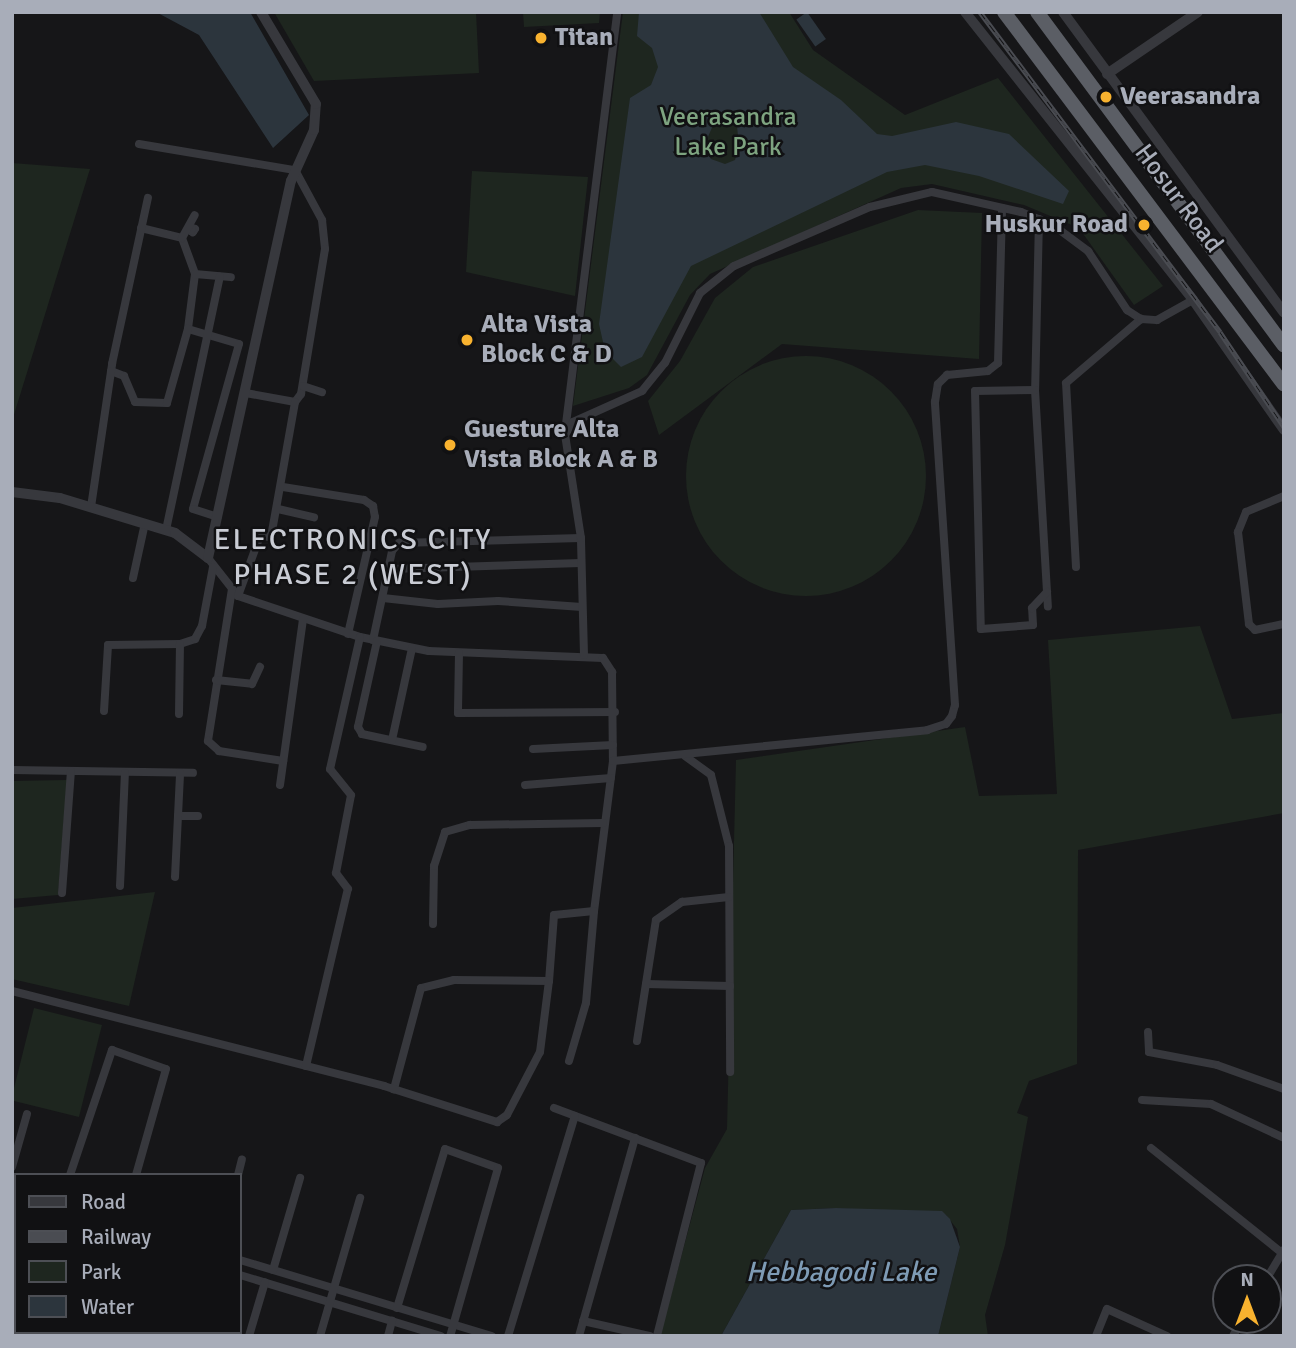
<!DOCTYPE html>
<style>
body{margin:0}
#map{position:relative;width:1296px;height:1348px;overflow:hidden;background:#161618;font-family:Signika,sans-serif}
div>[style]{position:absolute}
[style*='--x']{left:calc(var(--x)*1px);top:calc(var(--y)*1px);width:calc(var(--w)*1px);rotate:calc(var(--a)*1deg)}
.green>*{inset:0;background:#1e261f;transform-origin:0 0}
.round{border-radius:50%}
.water>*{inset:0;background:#2c353d;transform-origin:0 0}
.minor>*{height:8px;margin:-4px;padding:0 4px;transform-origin:4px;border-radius:4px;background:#37383d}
.tertiary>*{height:10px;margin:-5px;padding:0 5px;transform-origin:5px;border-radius:5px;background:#37383d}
.trunk>*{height:14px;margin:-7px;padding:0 7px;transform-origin:7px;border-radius:7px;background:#5b5e65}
.rail>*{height:5px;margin-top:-2.5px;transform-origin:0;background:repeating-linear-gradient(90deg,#111113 0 8px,#4a4c52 0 16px);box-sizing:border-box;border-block:2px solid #4a4c52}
.dots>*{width:19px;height:19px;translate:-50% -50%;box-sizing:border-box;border:4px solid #111113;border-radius:50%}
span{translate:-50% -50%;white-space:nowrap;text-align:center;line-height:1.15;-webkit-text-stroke:5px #111113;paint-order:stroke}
.poi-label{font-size:26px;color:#a8adb9;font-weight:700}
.left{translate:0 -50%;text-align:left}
.right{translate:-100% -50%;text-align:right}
.park-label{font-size:26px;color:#7ea480}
.street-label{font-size:26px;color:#a8adb9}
.water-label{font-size:28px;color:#7e9bb5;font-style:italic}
.quarter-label{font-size:30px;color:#c9ccd4;letter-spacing:2px}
.frame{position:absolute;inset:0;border:14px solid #a8adb9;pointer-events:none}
.legend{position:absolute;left:14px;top:1173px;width:228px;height:161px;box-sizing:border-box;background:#111113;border:2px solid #4d4f55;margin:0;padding:9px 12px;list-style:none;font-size:21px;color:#a8adb9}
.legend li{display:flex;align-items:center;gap:14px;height:35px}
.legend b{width:35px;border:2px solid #4d4f55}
.north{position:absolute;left:1212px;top:1264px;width:70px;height:70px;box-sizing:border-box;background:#111113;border:2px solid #4d4f55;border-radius:50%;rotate:0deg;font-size:19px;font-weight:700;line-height:28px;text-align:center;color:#a8adb9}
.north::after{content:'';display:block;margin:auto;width:24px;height:32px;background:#f8b22f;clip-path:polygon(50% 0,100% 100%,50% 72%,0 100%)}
</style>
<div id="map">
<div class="green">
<div style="clip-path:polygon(274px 12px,476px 12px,479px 73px,314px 81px)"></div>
<div style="clip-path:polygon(523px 12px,600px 12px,599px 23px,524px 27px)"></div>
<div style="clip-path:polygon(623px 12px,789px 12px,813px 50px,905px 115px,998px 78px,1163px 286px,1134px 305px,1079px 228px,1024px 205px,932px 184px,901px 188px,710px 274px,690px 295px,647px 375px,629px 388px,573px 406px)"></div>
<div style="clip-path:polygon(12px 163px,90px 169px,12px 421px)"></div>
<div style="clip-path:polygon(472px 171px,588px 177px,575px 296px,466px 272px)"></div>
<div style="clip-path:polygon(918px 210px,982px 213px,979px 359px,782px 344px,659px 435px,648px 401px,680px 361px,715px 298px,753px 267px)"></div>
<div class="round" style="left:686px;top:356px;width:240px;height:240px"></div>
<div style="clip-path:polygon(1200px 626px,1232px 719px,1284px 713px,1284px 813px,1078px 850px,1077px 1064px,1029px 1081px,1017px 1113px,1028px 1117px,1005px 1245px,985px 1315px,988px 1336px,938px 1336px,960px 1247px,957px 1229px,946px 1215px,836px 1208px,791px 1210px,721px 1336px,660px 1336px,705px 1168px,727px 1129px,736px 760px,965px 727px,979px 796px,1057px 794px,1048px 640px)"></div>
<div style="clip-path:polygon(67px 780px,58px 895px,12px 899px,12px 781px)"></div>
<div style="clip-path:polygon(155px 892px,129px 1006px,12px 979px,12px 908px)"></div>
<div style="left:34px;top:1008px;width:70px;height:95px;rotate:14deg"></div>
<div style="clip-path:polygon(12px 1235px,16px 1332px,96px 1332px,95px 1336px,12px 1336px)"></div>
</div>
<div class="water">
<div style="clip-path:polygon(156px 12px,250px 12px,309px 115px,273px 148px,199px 35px)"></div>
<div style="clip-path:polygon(evenodd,639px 12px,759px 12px,793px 67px,841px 100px,877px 134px,892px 136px,956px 122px,1009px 134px,1069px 191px,1063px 204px,979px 176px,925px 165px,887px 172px,691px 266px,642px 357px,621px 367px,605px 351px,599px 324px,630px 98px,651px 85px,658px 67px,652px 48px,637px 36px,639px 12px,729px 116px,737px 126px,739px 146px,735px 160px,725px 164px,711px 159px,704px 146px,714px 123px,729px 116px)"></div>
<div style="left:807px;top:12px;width:33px;height:13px;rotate:55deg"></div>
<div style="clip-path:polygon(836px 1208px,942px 1211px,950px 1219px,960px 1247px,938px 1336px,721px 1336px,791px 1210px)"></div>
</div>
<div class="minor">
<div style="--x:139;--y:144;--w:158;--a:9.5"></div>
<div style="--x:295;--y:170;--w:57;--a:61.6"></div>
<div style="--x:322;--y:220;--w:29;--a:84"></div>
<div style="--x:325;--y:249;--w:147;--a:99.4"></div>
<div style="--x:301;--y:394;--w:10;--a:127"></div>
<div style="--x:295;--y:402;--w:50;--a:-169.6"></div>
<div style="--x:1039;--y:219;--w:171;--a:91.3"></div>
<div style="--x:1035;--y:390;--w:217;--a:86.6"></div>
<div style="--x:141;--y:228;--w:42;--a:13.7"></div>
<div style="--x:182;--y:238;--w:38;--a:70"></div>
<div style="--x:195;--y:274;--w:55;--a:97.3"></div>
<div style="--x:188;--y:329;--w:53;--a:16.4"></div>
<div style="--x:239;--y:344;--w:171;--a:105.6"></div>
<div style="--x:193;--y:509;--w:26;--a:18"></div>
<div style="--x:192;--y:228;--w:3;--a:18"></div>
<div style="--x:195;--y:229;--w:4;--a:124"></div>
<div style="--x:193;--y:232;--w:2;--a:-153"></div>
<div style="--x:191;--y:231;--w:3;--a:-72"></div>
<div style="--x:182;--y:238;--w:26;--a:-61"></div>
<div style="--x:195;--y:274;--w:36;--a:5"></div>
<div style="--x:111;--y:371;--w:14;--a:21"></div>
<div style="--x:124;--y:376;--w:28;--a:67"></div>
<div style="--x:135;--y:402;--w:32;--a:2"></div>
<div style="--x:167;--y:403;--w:77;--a:-74.2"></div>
<div style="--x:303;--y:386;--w:20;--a:18"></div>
<div style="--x:1035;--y:390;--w:60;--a:179"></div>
<div style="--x:975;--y:391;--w:238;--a:88.6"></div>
<div style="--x:981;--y:629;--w:52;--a:-4.4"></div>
<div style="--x:1033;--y:625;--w:17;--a:-93"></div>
<div style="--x:1032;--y:608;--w:22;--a:-47"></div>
<div style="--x:565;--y:432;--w:423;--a:-82.9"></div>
<div style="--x:283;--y:487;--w:82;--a:9.1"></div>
<div style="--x:364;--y:500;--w:11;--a:34"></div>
<div style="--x:373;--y:506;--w:11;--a:80"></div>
<div style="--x:375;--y:517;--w:120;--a:103"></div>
<div style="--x:1284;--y:496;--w:41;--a:157.2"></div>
<div style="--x:1246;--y:512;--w:22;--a:112"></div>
<div style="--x:1238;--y:532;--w:93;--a:83.2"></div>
<div style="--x:1249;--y:624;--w:8;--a:45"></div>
<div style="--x:1255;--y:630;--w:30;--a:-12"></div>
<div style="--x:91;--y:507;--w:145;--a:-81.6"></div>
<div style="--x:112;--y:364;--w:170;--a:-77.8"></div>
<div style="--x:278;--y:509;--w:37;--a:13"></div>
<div style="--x:166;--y:530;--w:259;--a:-78"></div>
<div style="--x:208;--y:558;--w:48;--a:51.7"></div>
<div style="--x:238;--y:596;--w:129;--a:18.6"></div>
<div style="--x:360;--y:637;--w:70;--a:11.5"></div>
<div style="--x:429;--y:651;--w:174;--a:2.3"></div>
<div style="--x:603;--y:658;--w:17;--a:57"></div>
<div style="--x:612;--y:672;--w:89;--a:89.4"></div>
<div style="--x:613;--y:761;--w:151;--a:97.2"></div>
<div style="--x:594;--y:911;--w:40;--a:174.3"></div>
<div style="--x:554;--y:915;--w:66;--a:94.3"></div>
<div style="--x:549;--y:981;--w:95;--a:-179.4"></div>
<div style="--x:454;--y:980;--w:34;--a:166"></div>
<div style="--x:421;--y:988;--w:105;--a:105"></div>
<div style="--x:1076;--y:567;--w:184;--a:-93.1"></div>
<div style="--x:1066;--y:383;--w:99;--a:-40.5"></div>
<div style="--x:391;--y:569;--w:190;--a:-1.8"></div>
<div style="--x:133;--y:578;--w:56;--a:-77.7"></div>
<div style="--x:232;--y:589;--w:154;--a:99"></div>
<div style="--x:208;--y:741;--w:15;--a:42"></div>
<div style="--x:219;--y:751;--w:65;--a:8.9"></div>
<div style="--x:238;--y:596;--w:64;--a:-69.9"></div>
<div style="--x:260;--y:536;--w:11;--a:5"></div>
<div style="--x:271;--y:537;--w:137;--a:-79.9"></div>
<div style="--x:383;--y:598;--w:55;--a:6.2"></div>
<div style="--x:438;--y:604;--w:60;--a:-2.9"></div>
<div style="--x:498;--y:601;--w:84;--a:4.1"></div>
<div style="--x:373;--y:640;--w:91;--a:-77.9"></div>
<div style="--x:392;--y:551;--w:11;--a:-49"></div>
<div style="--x:399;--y:543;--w:182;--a:-1.6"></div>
<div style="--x:377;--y:641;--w:88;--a:102.5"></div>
<div style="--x:358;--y:727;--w:8;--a:60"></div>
<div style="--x:362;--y:734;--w:62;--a:12"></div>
<div style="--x:459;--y:653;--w:60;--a:91"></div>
<div style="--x:458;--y:713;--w:157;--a:-0.4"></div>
<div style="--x:584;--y:655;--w:117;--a:-91.5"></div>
<div style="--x:581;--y:538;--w:104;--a:-98.8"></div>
<div style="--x:565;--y:435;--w:15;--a:-58"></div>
<div style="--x:573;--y:422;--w:76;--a:-24.2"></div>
<div style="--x:642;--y:391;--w:36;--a:-51"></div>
<div style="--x:665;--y:363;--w:78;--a:-63.4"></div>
<div style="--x:700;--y:293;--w:43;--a:-38.5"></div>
<div style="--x:734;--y:266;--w:148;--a:-23.5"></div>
<div style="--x:870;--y:207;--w:64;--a:-13.6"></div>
<div style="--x:932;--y:192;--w:91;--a:12.7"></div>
<div style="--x:1021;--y:212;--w:35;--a:22"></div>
<div style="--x:1053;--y:225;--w:44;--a:36.6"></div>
<div style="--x:1088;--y:251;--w:71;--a:56.5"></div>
<div style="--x:1127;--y:310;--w:17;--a:33"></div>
<div style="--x:1141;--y:319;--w:16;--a:4"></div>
<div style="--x:1157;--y:320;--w:41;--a:-29.1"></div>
<div style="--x:216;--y:680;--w:36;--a:6"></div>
<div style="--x:252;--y:684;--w:19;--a:-65"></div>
<div style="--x:104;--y:711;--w:66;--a:-86.5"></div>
<div style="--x:108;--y:645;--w:72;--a:-0.8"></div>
<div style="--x:180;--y:644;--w:16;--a:-18"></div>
<div style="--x:195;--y:639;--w:15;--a:-62"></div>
<div style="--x:202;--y:626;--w:60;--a:-79.4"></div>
<div style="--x:179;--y:714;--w:70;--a:-89.2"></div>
<div style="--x:392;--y:740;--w:94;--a:-77.7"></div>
<div style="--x:533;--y:749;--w:80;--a:-2.9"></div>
<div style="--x:685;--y:756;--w:32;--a:36"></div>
<div style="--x:711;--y:775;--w:73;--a:75.8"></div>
<div style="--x:729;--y:846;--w:226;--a:89.7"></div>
<div style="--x:613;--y:761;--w:316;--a:-5.6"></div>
<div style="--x:927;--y:730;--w:20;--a:-18"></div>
<div style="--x:946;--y:724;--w:10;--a:-53"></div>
<div style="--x:952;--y:716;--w:11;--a:-75"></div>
<div style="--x:955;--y:705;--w:304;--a:-93.8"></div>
<div style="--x:935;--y:402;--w:18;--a:-81"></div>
<div style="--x:938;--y:384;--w:13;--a:-45"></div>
<div style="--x:947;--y:375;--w:41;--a:-5.6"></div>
<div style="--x:988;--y:371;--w:13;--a:-39"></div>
<div style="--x:998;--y:363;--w:155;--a:-88.5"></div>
<div style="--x:12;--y:770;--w:181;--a:0.9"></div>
<div style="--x:280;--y:785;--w:168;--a:-82.1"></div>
<div style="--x:525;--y:785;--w:86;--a:-4.7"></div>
<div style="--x:178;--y:816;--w:20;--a:0"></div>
<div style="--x:175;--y:877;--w:104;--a:-87.2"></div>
<div style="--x:120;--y:886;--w:113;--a:-87.5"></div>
<div style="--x:62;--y:893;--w:122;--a:-85.8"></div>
<div style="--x:433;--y:924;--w:58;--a:-89"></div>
<div style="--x:434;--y:866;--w:36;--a:-72"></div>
<div style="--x:445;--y:832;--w:26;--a:-16"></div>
<div style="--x:470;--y:825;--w:133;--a:-0.9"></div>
<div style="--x:646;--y:984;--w:84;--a:1.4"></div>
<div style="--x:12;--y:991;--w:384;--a:14.3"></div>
<div style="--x:384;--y:1086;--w:119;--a:17.7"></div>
<div style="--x:497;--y:1122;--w:12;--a:-35"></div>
<div style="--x:507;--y:1115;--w:71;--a:-62.4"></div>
<div style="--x:540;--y:1052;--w:72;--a:-82.8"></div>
<div style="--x:1148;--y:1032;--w:20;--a:87"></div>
<div style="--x:1149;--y:1052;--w:69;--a:10.8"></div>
<div style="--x:1217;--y:1065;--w:71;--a:19.7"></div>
<div style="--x:637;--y:1041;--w:122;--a:-81.1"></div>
<div style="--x:656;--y:920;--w:32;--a:-35"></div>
<div style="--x:682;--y:902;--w:47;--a:-6.1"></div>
<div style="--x:569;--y:1061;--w:60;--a:-73.7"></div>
<div style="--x:586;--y:1003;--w:92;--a:-85"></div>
<div style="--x:306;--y:1066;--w:182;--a:-76.7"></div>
<div style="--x:348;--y:889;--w:20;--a:-127"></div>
<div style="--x:336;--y:873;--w:79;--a:-79.1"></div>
<div style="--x:351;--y:795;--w:33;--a:-129"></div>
<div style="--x:330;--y:769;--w:135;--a:-77.2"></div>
<div style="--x:1142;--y:1100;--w:69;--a:3.3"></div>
<div style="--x:1211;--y:1104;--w:81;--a:25"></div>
<div style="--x:554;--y:1108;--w:157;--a:20.5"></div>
<div style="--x:701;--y:1163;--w:179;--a:104.3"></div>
<div style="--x:1151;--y:1148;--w:168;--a:38.7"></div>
<div style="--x:12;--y:1167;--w:55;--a:-74.2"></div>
<div style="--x:70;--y:1175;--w:132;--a:-71.4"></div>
<div style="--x:112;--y:1050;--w:57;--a:19.4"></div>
<div style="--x:166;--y:1069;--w:110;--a:105.8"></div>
<div style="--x:238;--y:1175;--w:16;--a:-76"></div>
<div style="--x:12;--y:1195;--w:4;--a:14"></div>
<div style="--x:12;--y:1210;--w:4;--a:14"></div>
<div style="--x:240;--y:1260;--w:263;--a:16.8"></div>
<div style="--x:273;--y:1270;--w:96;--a:-73.6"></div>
<div style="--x:240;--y:1275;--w:210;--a:16.9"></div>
<div style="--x:1267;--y:1278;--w:33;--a:-59"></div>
<div style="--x:397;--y:1308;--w:166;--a:-73.2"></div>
<div style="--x:445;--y:1149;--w:56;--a:19.7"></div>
<div style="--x:498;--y:1168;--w:175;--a:105.9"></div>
<div style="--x:583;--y:1321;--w:69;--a:12.6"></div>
<div style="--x:128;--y:1336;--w:4;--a:-76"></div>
<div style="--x:193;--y:1336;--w:4;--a:-76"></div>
<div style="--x:249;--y:1336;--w:56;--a:-73.5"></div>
<div style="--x:320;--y:1336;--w:144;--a:-73.8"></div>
<div style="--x:388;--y:1336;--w:16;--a:-75"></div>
<div style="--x:508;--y:1336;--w:230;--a:-73.1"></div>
<div style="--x:579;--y:1336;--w:206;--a:-74.2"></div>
<div style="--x:1096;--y:1336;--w:29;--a:-68"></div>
<div style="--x:1107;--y:1309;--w:66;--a:24.2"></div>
<div style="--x:1233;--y:1336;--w:18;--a:-61"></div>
</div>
<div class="tertiary">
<div style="--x:965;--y:12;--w:367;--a:51.6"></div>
<div style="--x:1193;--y:300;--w:159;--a:55"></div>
<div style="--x:1063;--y:12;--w:373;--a:53.7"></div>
<div style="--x:1107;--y:74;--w:110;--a:-34.3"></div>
<div style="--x:12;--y:492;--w:48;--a:7.1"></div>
<div style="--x:60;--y:498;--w:120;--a:16.9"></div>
<div style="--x:175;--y:533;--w:41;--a:37.1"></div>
<div style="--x:208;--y:558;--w:386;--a:-77.6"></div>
<div style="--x:291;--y:181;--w:56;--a:-65.7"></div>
<div style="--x:314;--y:130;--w:26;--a:-86"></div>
<div style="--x:316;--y:104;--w:107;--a:-120.9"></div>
</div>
<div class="trunk">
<div style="--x:1004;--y:12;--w:466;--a:53.1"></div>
<div style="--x:1037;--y:12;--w:415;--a:53.5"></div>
</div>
<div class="rail">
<div style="--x:980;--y:12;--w:400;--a:53.1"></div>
<div style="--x:1220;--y:332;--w:115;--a:56"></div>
</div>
<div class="dots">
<div style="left:541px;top:38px;background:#f8b22f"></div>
<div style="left:1106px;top:97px;background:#f8b22f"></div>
<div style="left:1144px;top:225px;background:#f8b22f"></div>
<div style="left:467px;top:340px;background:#f8b22f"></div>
<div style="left:450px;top:445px;background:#f8b22f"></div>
</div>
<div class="poi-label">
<span class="left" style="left:555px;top:38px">Titan</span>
<span class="left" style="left:1120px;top:97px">Veerasandra</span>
<span class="right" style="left:1128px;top:225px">Huskur Road</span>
<span class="left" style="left:481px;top:340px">Alta Vista<br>Block C &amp; D</span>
<span class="left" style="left:464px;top:445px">Guesture Alta<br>Vista Block A &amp; B</span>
</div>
<div class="park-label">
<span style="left:728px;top:133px">Veerasandra<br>Lake Park</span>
</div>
<div class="street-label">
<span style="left:1178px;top:199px;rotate:53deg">Hosur Road</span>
</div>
<div class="water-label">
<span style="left:841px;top:1272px">Hebbagodi Lake</span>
</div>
<div class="quarter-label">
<span style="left:353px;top:557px">ELECTRONICS CITY<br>PHASE 2 (WEST)</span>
</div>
<div class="frame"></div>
<ul class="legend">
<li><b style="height:9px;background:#37383d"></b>Road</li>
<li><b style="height:9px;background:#4a4c52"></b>Railway</li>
<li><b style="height:19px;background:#1e261f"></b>Park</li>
<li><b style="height:19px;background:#2c353d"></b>Water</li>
</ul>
<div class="north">N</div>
</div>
